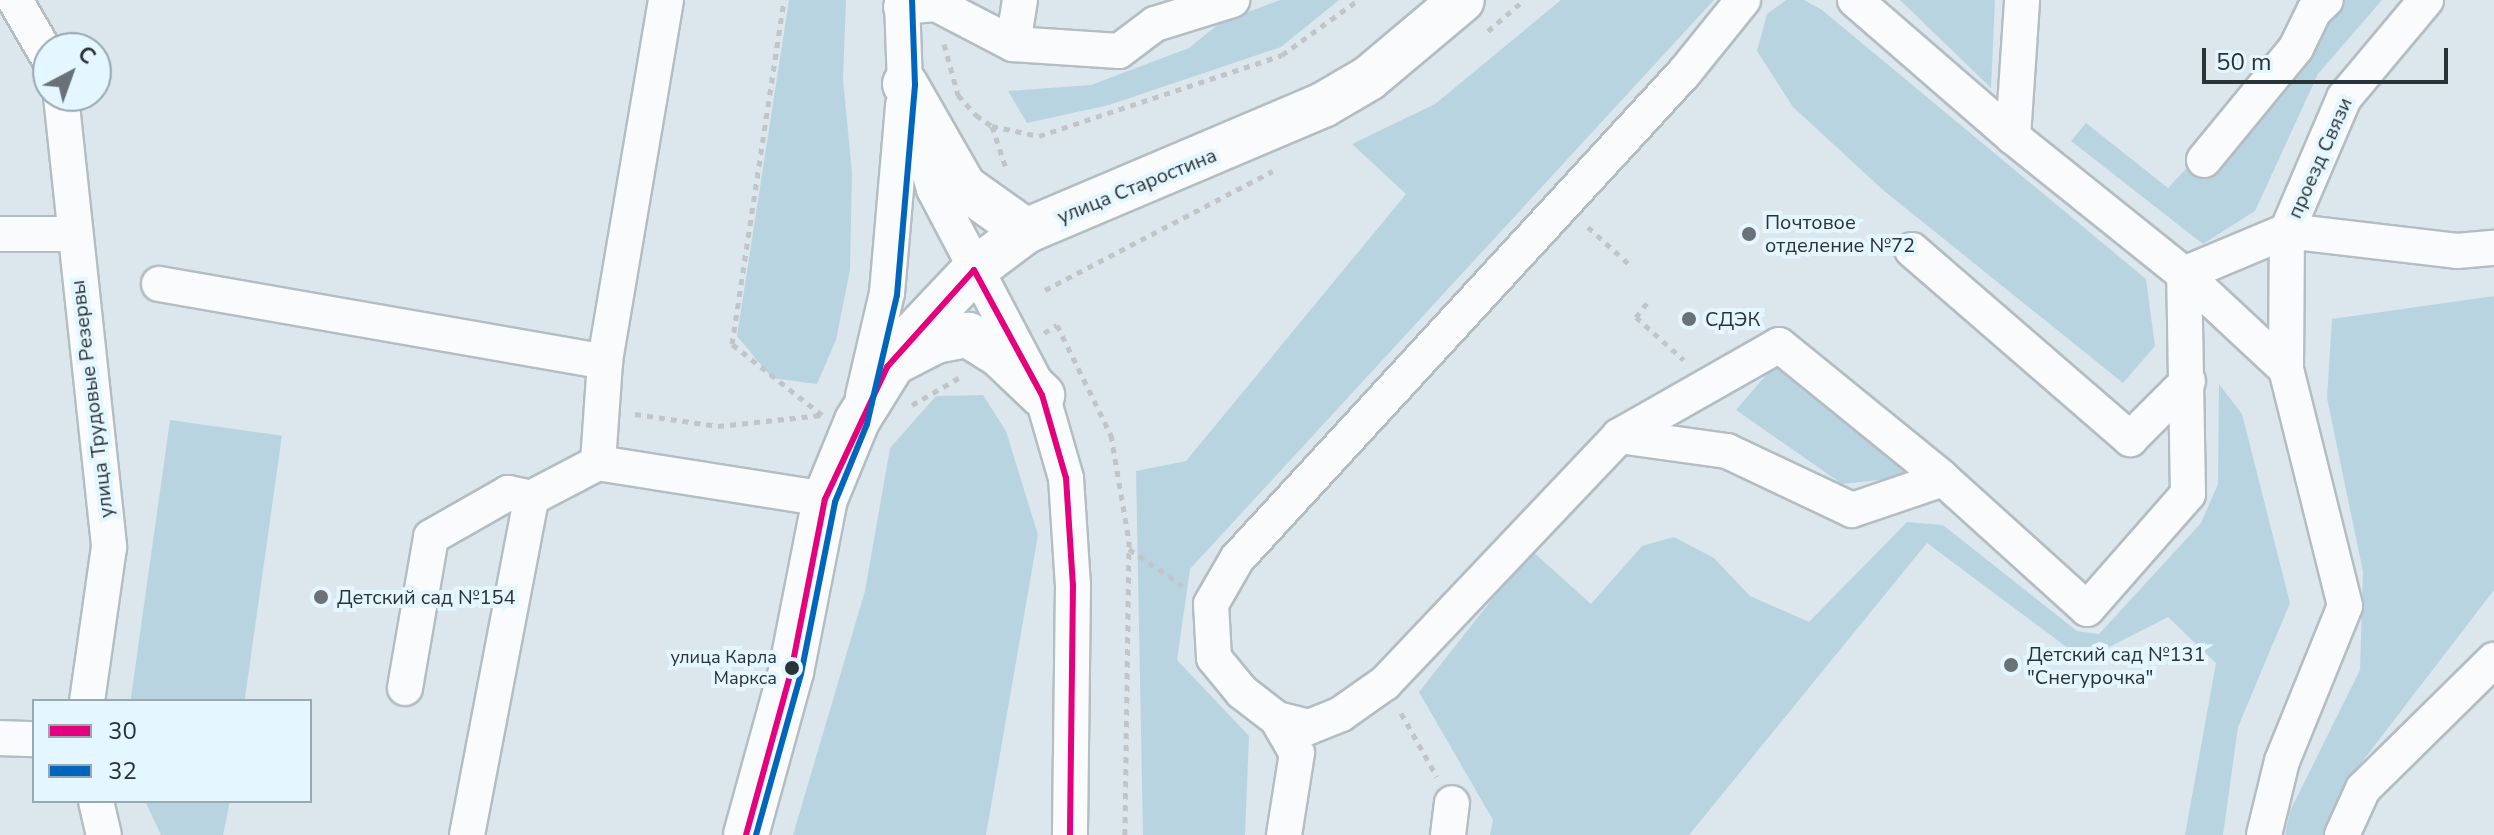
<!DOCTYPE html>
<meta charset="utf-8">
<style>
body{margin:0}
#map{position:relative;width:2494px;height:835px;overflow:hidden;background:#dbe7ed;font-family:"Nunito Sans",sans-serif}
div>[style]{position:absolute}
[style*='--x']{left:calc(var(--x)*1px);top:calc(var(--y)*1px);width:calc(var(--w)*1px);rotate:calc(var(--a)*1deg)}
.green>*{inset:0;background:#b9d4e1;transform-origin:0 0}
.path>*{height:5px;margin-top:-2.5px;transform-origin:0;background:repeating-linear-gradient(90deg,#c1c5c7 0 6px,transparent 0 12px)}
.roads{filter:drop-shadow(2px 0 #b3bdc2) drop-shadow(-2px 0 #b3bdc2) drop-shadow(0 2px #b3bdc2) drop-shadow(0 -2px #b3bdc2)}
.minor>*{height:34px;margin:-17px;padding:0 17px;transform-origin:17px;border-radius:17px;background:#fafbfc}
.major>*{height:44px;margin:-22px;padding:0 22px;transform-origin:22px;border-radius:22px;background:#fafbfc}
.bus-1>*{height:6px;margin:-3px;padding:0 3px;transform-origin:3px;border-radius:3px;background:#e5007d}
.bus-2>*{height:6px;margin:-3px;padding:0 3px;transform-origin:3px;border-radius:3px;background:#0065bd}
.dots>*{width:22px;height:22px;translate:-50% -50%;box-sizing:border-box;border:4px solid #e4f6ff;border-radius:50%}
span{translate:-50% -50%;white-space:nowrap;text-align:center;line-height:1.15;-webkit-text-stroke:8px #e4f6ff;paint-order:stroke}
.bus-label{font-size:18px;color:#2a3337}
.right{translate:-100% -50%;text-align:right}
.street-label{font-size:20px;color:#2a3337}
.poi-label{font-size:20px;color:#2a3337}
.left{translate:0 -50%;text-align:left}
.legend{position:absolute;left:32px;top:699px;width:280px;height:104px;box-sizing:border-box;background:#e4f6ff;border:2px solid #9aa8af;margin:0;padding:10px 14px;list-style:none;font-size:24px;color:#2a3337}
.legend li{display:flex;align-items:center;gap:16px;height:40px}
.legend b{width:40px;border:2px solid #9aa8af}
.north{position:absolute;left:32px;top:32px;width:80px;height:80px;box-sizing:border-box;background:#e4f6ff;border:2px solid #9aa8af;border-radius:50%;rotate:41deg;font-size:22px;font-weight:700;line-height:32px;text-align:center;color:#2a3337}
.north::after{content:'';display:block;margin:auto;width:28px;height:36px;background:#687277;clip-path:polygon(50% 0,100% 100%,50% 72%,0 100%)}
.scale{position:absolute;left:2202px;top:48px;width:246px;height:36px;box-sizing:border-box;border:4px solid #2a3337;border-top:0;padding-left:10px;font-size:24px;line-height:28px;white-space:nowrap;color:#2a3337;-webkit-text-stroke:6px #e4f6ff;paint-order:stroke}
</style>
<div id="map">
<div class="green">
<div style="clip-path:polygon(789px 0,846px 0,843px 79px,852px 173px,850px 270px,836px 340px,817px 384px,772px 378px,737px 336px)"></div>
<div style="clip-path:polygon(1280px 0,1339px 0,1281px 47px,1109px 105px,1027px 123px,1008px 91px,1091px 85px,1189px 48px,1221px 22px)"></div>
<div style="clip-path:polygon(1561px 0,1714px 0,1190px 569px,1177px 660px,1249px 736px,1245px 835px,1143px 835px,1136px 471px,1186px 461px,1406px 194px,1352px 144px,1435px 104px)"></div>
<div style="clip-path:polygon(1786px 0,1804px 0,1822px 10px,2146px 279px,2155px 346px,2123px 383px,1883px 190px,1793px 107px,1757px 51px,1767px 14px)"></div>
<div style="clip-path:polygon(1900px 0,1995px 0,1991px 88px)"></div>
<div style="clip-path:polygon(2343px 0,2382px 0,2318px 74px,2255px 211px,2203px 244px,2071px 141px,2086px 123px,2168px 188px)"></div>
<div style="clip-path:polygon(2494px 296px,2494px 590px,2345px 784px,2323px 835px,2285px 835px,2290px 811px,2360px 670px,2363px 572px,2327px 398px,2332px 319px)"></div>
<div style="clip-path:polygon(1779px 360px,1916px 476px,1842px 484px,1736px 410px)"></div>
<div style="clip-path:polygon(2219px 384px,2242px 414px,2290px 603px,2238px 727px,2223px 835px,2185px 835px,2216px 663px,2168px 617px,2084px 660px,1927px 543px,1689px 835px,1490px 835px,1493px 820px,1419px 692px,1531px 550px,1591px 604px,1642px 546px,1674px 537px,1714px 558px,1750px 596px,1809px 622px,1907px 522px,1943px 525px,2077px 631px,2099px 634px,2201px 523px,2218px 484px)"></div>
<div style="clip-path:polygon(983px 395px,1006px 431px,1038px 535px,986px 835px,793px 835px,865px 591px,890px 448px,936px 396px)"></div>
<div style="left:170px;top:420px;width:113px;height:283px;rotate:8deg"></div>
<div style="clip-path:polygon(145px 801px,230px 801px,223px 835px,161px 835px)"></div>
</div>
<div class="path">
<div style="--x:1488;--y:31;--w:48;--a:-40.7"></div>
<div style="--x:944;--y:44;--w:53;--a:74.6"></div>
<div style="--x:958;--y:95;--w:27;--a:48"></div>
<div style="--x:976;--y:115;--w:19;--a:35"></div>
<div style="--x:992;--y:126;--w:48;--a:12"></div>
<div style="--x:1039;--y:136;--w:256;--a:-18.4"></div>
<div style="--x:1282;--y:55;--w:94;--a:-35.9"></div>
<div style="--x:992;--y:126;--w:47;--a:71.6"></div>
<div style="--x:1588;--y:227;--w:55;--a:42.1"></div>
<div style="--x:1045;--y:290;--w:257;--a:-27.6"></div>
<div style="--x:1647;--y:303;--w:18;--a:128"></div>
<div style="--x:1636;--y:317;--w:64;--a:41.9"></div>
<div style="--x:1044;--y:333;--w:15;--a:-32"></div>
<div style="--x:1057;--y:325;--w:123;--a:63.9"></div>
<div style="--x:1111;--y:435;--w:108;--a:80.4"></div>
<div style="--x:1129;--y:541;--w:294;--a:90.8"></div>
<div style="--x:912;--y:405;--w:58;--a:-30.1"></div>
<div style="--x:635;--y:414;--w:84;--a:8.2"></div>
<div style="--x:718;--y:426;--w:105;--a:-6"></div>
<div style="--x:822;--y:415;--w:115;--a:-141.7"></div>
<div style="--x:732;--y:344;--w:348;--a:-81.4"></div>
<div style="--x:1129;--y:549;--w:65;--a:34.4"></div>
<div style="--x:1401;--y:713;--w:73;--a:60.6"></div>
</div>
<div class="roads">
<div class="minor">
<div style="--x:15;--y:0;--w:66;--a:59.9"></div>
<div style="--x:666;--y:0;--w:367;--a:99.6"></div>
<div style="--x:605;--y:362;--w:101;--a:94"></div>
<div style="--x:598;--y:463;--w:230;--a:9"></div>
<div style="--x:902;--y:0;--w:84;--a:88"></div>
<div style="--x:905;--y:84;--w:109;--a:74.6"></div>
<div style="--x:934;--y:189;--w:233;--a:62.3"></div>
<div style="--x:1042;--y:395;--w:86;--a:73.9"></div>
<div style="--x:1066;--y:478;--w:107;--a:86.3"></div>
<div style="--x:1073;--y:585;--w:250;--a:90.7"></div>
<div style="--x:1743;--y:0;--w:94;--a:128.9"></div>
<div style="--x:1684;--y:73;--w:660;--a:132.61"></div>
<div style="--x:1237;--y:559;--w:52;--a:120"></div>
<div style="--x:1211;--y:604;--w:54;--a:86.8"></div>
<div style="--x:1214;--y:658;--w:44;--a:50.5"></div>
<div style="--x:1242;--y:692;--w:44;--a:37.6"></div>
<div style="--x:1277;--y:719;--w:33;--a:14"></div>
<div style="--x:1309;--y:727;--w:35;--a:-22"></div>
<div style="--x:1341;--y:714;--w:54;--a:-35.2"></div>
<div style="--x:1385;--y:683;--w:340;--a:-46.5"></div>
<div style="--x:1619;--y:436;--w:184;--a:-29.6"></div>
<div style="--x:1779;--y:345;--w:208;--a:39.1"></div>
<div style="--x:1940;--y:476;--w:198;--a:42.1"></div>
<div style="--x:2087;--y:609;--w:153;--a:-48.7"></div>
<div style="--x:2188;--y:494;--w:220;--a:-91"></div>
<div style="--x:1855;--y:0;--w:209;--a:40.9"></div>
<div style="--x:2013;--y:137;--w:137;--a:-86.2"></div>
<div style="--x:901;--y:7;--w:35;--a:-5"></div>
<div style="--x:936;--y:4;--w:87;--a:27.5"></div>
<div style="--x:1013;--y:44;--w:106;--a:3.8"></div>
<div style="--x:1119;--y:51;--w:45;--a:-36.9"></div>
<div style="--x:1155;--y:24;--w:81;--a:-17.3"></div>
<div style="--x:1013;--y:44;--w:45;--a:-81"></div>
<div style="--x:61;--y:96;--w:454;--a:83.9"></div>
<div style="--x:109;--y:547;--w:156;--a:98.1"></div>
<div style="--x:2013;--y:137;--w:219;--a:38.7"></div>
<div style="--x:2184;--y:274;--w:139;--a:43"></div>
<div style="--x:2286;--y:369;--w:244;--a:76"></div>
<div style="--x:2345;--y:606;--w:167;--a:112.1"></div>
<div style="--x:2282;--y:761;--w:76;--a:103.7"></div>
<div style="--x:2204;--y:160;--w:145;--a:-50.6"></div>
<div style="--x:2296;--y:48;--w:41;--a:-64.1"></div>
<div style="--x:2314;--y:11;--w:16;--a:-43"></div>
<div style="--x:0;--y:234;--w:74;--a:0"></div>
<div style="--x:1912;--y:250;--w:289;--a:40.9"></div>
<div style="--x:2130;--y:439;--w:82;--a:-45"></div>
<div style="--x:2184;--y:274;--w:112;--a:-22.7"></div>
<div style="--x:2287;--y:231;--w:145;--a:-66.8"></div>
<div style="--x:2344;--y:98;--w:128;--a:-50.1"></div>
<div style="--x:159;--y:284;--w:453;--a:9.9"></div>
<div style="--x:2286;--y:369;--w:138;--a:-89.6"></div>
<div style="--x:2287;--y:231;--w:171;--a:6.7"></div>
<div style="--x:2457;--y:251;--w:37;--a:-5"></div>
<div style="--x:863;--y:396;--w:106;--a:-76.9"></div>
<div style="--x:887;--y:293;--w:189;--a:-85.1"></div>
<div style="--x:1619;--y:436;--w:109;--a:7.9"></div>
<div style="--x:1727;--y:451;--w:138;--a:25.3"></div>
<div style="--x:1852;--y:510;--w:96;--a:-18.8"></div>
<div style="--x:405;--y:688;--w:153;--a:-80.2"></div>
<div style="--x:431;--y:537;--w:89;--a:-29.7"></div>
<div style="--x:508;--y:493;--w:24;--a:12"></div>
<div style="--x:1277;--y:719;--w:39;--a:60"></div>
<div style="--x:1297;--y:753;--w:83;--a:99"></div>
<div style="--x:0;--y:738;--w:34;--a:2"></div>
<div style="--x:96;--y:801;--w:35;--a:77"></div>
<div style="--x:467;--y:835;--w:343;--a:-79.2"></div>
<div style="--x:531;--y:498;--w:76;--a:-27.6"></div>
<div style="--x:1448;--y:835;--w:32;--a:-83"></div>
<div style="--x:2342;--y:835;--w:51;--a:-65.5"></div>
<div style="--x:2363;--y:789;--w:184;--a:-44.6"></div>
</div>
<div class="major">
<div style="--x:905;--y:84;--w:119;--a:60.2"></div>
<div style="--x:964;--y:187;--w:76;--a:35.4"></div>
<div style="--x:899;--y:360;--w:42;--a:-27.2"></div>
<div style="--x:936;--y:341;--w:33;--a:-11"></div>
<div style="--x:968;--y:335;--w:39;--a:32"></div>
<div style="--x:1001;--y:356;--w:57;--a:43.6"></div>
<div style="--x:746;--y:835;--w:169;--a:-74.6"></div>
<div style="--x:791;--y:672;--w:176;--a:-78.9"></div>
<div style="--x:825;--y:499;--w:84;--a:-67.7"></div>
<div style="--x:857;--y:421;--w:93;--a:-58.2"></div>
<div style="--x:906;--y:342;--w:99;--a:-46.6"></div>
<div style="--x:974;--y:270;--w:65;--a:-36.9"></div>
<div style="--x:1026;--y:231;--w:323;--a:-23"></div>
<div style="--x:1323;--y:105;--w:53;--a:-30.4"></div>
<div style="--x:1369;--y:78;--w:121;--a:-40"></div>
</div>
</div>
<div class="bus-1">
<div style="--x:746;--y:835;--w:169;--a:-74.6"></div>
<div style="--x:791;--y:672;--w:176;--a:-78.9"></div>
<div style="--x:825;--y:499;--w:146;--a:-64.8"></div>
<div style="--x:887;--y:367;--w:130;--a:-48.1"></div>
<div style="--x:974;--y:270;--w:142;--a:61.5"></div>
<div style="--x:1042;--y:395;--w:86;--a:73.9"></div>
<div style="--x:1066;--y:478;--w:107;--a:86.3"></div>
<div style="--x:1073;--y:585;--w:250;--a:90.7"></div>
</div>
<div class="bus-2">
<div style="--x:756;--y:835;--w:167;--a:-74.4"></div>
<div style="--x:801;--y:674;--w:175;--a:-78.8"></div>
<div style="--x:835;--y:502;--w:84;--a:-67.7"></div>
<div style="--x:867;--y:424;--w:132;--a:-76.9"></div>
<div style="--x:897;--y:295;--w:211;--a:-85.1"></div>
<div style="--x:915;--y:85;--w:85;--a:-92"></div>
</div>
<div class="dots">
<div style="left:1749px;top:234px;background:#687277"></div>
<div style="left:1689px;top:319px;background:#687277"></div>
<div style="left:321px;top:597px;background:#687277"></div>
<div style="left:2011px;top:665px;background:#687277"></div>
<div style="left:792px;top:668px;background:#2a3337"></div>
</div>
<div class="bus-label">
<span class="right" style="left:777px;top:668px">улица Карла<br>Маркса</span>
</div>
<div class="street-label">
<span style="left:2320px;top:158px;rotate:-66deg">проезд Связи</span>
<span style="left:1137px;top:186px;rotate:-22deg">улица Старостина</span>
<span style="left:92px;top:399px;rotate:-97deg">улица Трудовые Резервы</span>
</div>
<div class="poi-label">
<span class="left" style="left:1765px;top:234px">Почтовое<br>отделение №72</span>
<span class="left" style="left:1705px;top:319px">СДЭК</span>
<span class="left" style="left:337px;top:597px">Детский сад №154</span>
<span class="left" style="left:2027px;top:666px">Детский сад №131<br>"Снегурочка"</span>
</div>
<ul class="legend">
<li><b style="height:10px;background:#e5007d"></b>30</li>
<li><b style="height:10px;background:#0065bd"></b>32</li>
</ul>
<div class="north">С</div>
<div class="scale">50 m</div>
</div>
